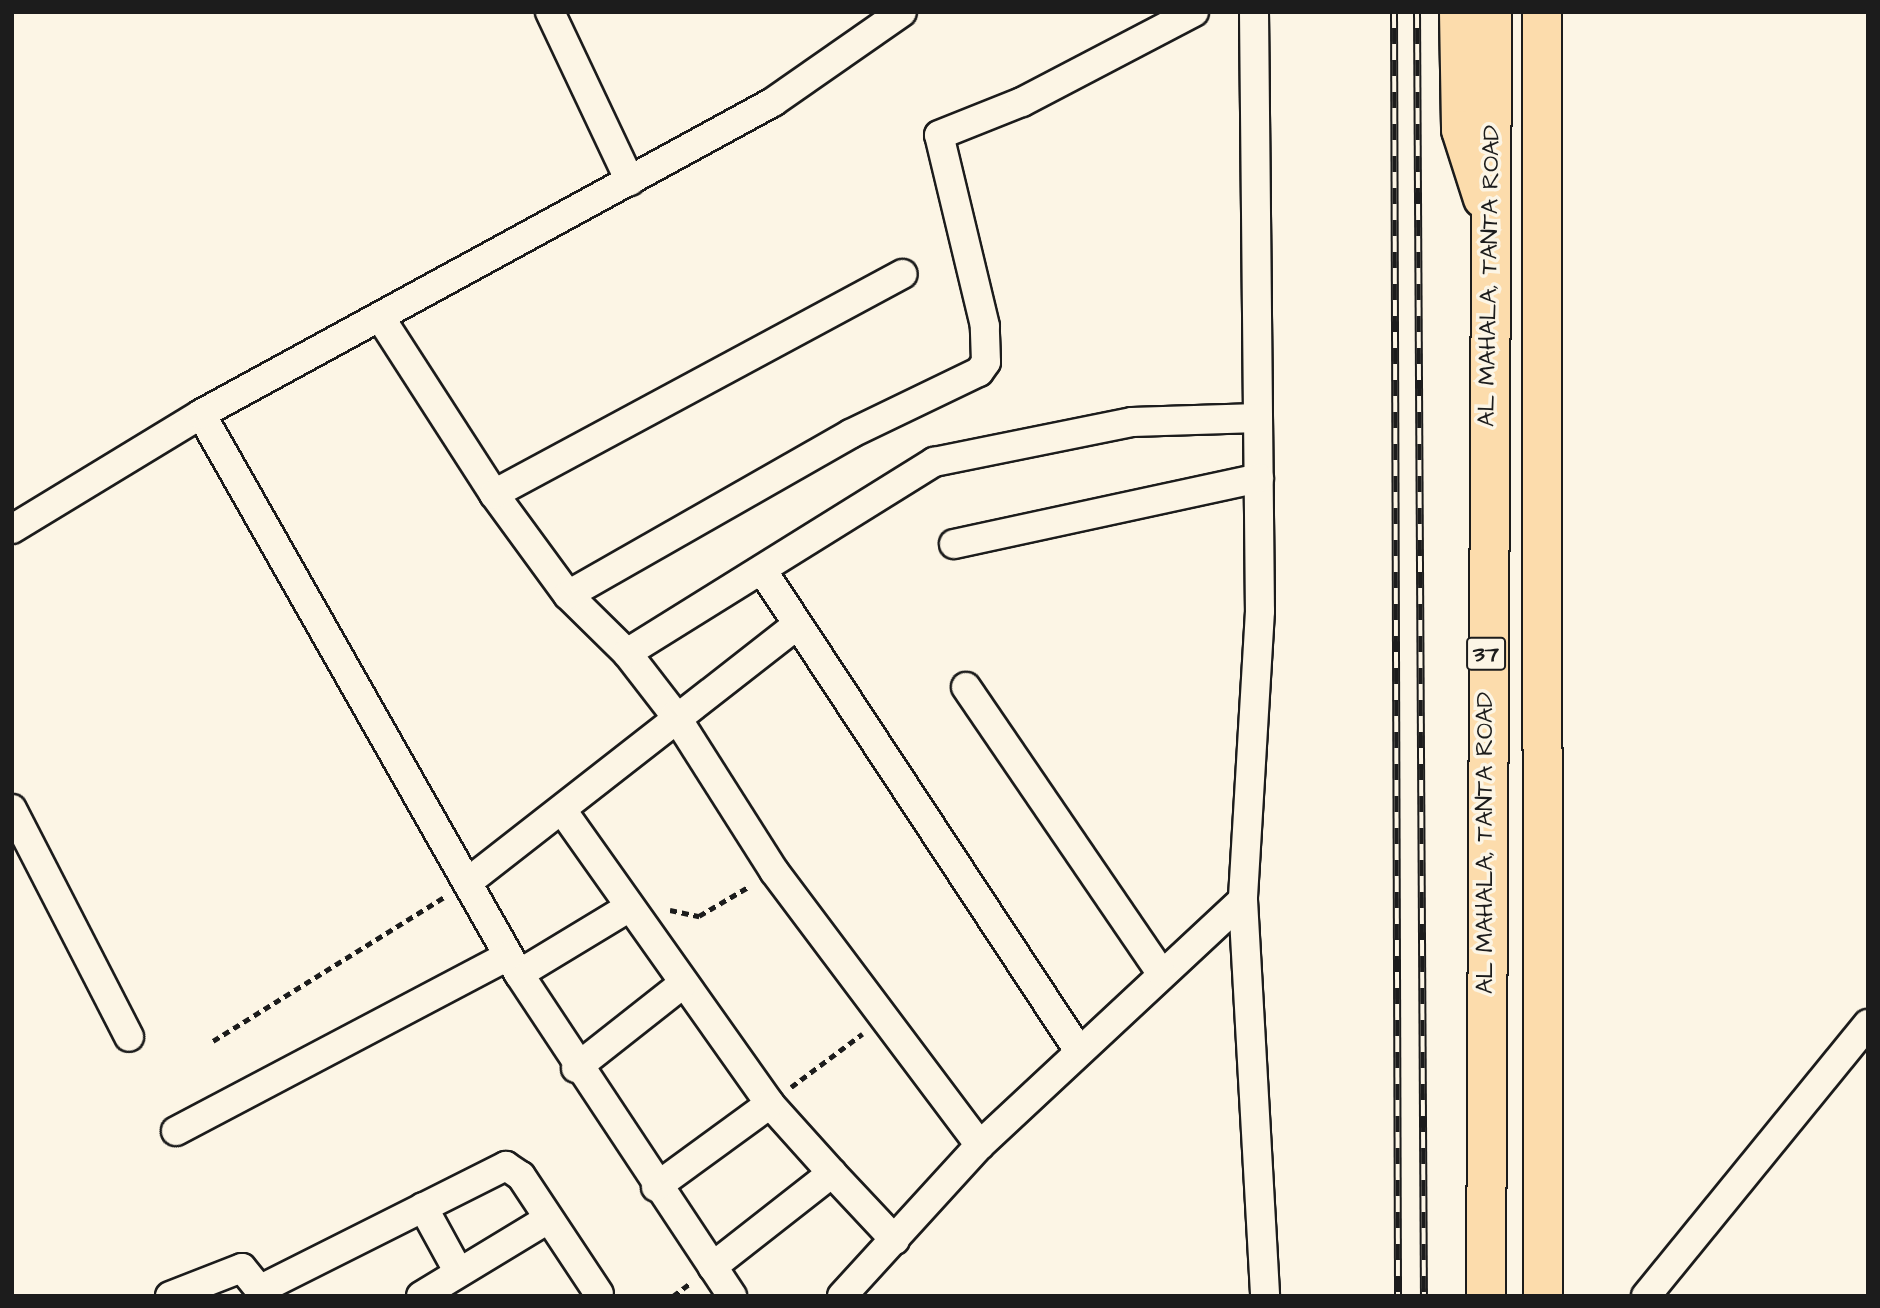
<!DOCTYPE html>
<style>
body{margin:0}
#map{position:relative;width:1880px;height:1308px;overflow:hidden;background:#fcf5e5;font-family:"Architects Daughter",sans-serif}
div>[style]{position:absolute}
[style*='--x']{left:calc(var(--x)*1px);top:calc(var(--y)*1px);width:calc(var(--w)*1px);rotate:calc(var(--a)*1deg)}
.path>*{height:4.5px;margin-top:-2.25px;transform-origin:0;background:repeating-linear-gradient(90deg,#1c1c1c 0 7px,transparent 0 12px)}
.roads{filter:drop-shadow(2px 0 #1c1c1c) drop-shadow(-2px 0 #1c1c1c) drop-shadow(0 2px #1c1c1c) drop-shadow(0 -2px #1c1c1c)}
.minor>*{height:28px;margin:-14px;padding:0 14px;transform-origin:14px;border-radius:14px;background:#fcf5e5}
.trunk>*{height:38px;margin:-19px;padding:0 19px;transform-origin:19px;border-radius:19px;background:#fcdcac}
.rail>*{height:8px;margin-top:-4px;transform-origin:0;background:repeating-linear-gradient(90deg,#fcf5e5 0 16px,#1c1c1c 0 32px);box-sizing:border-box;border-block:2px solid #1c1c1c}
span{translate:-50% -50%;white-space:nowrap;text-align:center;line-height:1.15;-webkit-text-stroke:7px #fcf5e5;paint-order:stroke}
.shield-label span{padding:2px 5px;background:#fcf5e5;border:2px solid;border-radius:5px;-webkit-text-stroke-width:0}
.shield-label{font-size:23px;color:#1c1c1c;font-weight:700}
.street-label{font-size:24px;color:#1c1c1c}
.frame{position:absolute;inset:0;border:14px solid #1c1c1c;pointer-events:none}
</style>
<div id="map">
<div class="path">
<div style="--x:670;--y:910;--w:30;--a:12"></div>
<div style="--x:699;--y:916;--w:59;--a:-30.5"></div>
<div style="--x:213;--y:1041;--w:272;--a:-31.9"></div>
<div style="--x:791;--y:1087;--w:89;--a:-36.7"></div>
<div style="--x:673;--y:1296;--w:20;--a:-37"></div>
</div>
<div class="roads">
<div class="minor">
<div style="--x:550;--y:12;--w:187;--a:64.7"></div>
<div style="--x:1254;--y:12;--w:599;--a:89.43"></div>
<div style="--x:1260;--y:611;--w:289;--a:93.4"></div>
<div style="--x:1243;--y:900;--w:397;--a:86.8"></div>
<div style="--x:380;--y:317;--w:211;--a:57.2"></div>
<div style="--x:494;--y:494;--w:125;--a:53.8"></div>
<div style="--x:568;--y:595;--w:83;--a:44.5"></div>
<div style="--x:627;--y:653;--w:78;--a:52.3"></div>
<div style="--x:675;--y:715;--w:185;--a:57.6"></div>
<div style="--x:774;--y:871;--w:343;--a:53.1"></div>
<div style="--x:980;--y:1145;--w:359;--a:-43"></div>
<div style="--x:201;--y:414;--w:644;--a:60.41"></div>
<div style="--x:519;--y:974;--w:386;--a:56.5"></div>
<div style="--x:494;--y:494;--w:464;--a:-28.3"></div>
<div style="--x:12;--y:529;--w:221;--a:-31.3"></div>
<div style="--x:201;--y:414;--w:652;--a:-28.61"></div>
<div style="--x:773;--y:102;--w:157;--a:-34.9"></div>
<div style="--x:954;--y:544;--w:312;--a:-12.2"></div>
<div style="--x:764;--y:573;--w:569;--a:56.62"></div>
<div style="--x:568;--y:595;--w:325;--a:-29.7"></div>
<div style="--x:850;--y:434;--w:143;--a:-25.7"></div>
<div style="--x:979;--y:372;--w:12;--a:-55"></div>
<div style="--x:986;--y:362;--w:36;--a:-92"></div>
<div style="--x:985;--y:326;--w:196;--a:-103.5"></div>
<div style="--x:939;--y:135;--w:89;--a:-21.7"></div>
<div style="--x:1022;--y:102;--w:194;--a:-27.6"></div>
<div style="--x:627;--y:653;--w:362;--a:-31.9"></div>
<div style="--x:934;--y:462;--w:202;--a:-11.4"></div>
<div style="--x:1132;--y:422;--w:126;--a:-1.8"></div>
<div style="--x:966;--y:687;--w:346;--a:55.7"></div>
<div style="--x:12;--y:809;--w:256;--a:62.8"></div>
<div style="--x:562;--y:810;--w:360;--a:54.7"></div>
<div style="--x:770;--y:1104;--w:93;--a:48.1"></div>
<div style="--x:832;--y:1173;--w:152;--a:141.9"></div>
<div style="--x:468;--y:882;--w:416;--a:-38"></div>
<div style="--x:519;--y:974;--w:127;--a:-31.2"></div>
<div style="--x:576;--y:1068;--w:137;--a:-38.2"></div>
<div style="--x:176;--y:1131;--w:375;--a:-27.8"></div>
<div style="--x:832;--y:1173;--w:92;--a:46.8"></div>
<div style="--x:656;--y:1187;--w:141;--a:-36.1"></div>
<div style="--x:423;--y:1207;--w:73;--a:61.3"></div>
<div style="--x:261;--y:1289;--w:274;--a:-26.7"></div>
<div style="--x:506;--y:1166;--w:18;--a:34"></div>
<div style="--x:521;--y:1176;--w:141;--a:56.5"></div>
<div style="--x:170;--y:1296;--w:77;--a:-21.3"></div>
<div style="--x:242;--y:1268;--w:36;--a:51"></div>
<div style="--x:421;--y:1296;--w:149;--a:-31.2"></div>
<div style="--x:842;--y:1296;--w:205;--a:-47.6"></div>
<div style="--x:1646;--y:1296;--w:351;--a:-50.8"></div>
</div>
<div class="trunk">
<div style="--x:1459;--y:12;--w:118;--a:89"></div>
<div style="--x:1461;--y:130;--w:72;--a:72.3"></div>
<div style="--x:1542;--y:12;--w:1284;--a:89.96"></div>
<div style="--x:1486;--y:1296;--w:1284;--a:-89.73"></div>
</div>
</div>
<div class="rail">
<div style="--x:1394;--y:12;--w:1284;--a:89.82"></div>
<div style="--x:1417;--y:12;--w:1284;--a:89.69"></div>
</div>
<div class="shield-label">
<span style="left:1486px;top:654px">37</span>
</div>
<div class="street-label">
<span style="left:1490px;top:276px;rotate:-89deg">AL MAHALA, TANTA ROAD</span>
<span style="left:1486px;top:843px;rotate:-90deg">AL MAHALA, TANTA ROAD</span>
</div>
<div class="frame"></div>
</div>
